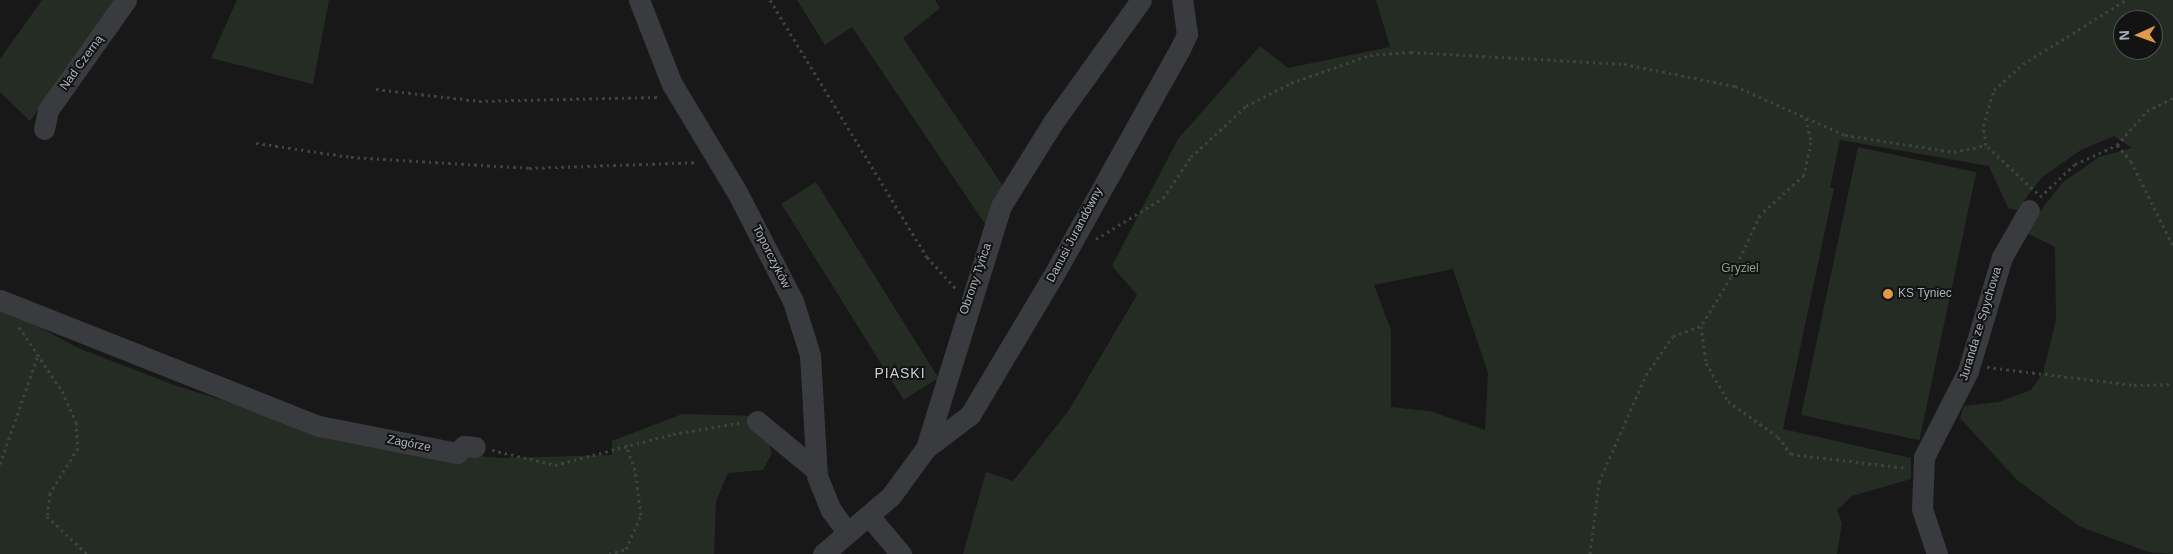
<!DOCTYPE html>
<meta charset="utf-8">
<style>
body{margin:0}
#map{position:relative;width:2173px;height:554px;overflow:hidden;background:#181819;font-family:Helvetica,sans-serif}
div>[style]{position:absolute}
[style*='--x']{left:calc(var(--x)*1px);top:calc(var(--y)*1px);width:calc(var(--w)*1px);rotate:calc(var(--a)*1deg)}
.green>*{inset:0;background:#242c24;transform-origin:0 0}
.path>*{height:3px;margin-top:-1.5px;transform-origin:0;background:repeating-linear-gradient(90deg,#3f4245 0 2.5px,transparent 0 6.5px)}
.minor>*{height:21px;margin:-10.5px;padding:0 10.5px;transform-origin:10.5px;border-radius:10.5px;background:#393b3e}
.dots>*{width:14px;height:14px;translate:-50% -50%;box-sizing:border-box;border:2px solid #131314;border-radius:50%}
span{translate:-50% -50%;white-space:nowrap;text-align:center;line-height:1.15;-webkit-text-stroke:4px #131314;paint-order:stroke}
.street-label{font-size:12px;color:#abb1b8}
.park-label{font-size:12px;color:#86a184}
.poi-label{font-size:12px;color:#abb1b8}
.left{translate:0 -50%;text-align:left}
.neighbourhood-label{font-size:14px;color:#cccfd4;letter-spacing:1px}
.north{position:absolute;left:2113px;top:10px;width:50px;height:50px;box-sizing:border-box;background:#131314;border:1px solid #505256;border-radius:50%;rotate:268deg;font-size:14px;font-weight:700;line-height:20px;text-align:center;color:#abb1b8}
.north::after{content:'';display:block;margin:auto;width:18px;height:22px;background:#e29947;clip-path:polygon(50% 0,100% 100%,50% 72%,0 100%)}
</style>
<div id="map">
<div class="green">
<div style="clip-path:polygon(42px 0,121px 0,30px 121px,0 92px,0 59px)"></div>
<div style="clip-path:polygon(237px 0,329px 0,313px 84px,211px 58px)"></div>
<div style="clip-path:polygon(797px 0,935px 0,940px 8px,903px 38px,1003px 186px,985px 224px,852px 27px,825px 45px)"></div>
<div style="clip-path:polygon(evenodd,1376px 0,2173px 0,2173px 554px,2148px 552px,2079px 526px,2017px 480px,1960px 418px,1964px 406px,1999px 402px,2031px 390px,2043px 373px,2056px 320px,2055px 247px,2024px 232px,2062px 183px,2099px 157px,2132px 148px,2114px 136px,2081px 150px,2042px 177px,2017px 210px,2008px 208px,1989px 166px,1840px 140px,1830px 188px,1834px 188px,1783px 429px,1911px 458px,1911px 479px,1852px 496px,1837px 510px,1842px 523px,1837px 554px,963px 554px,986px 472px,1013px 481px,1069px 410px,1137px 295px,1112px 266px,1178px 139px,1260px 46px,1288px 68px,1390px 47px,1376px 0,2123px 20px,2153px 20px,2153px 50px,2123px 50px,2123px 20px,1376px 0,1453px 269px,1488px 373px,1485px 430px,1430px 411px,1391px 407px,1391px 330px,1374px 285px,1453px 269px)"></div>
<div style="left:1858px;top:147px;width:121px;height:274px;rotate:12deg"></div>
<div style="left:816px;top:182px;width:231px;height:41px;rotate:58deg"></div>
<div style="clip-path:polygon(0 306px,78px 348px,174px 385px,308px 427px,432px 452px,502px 458px,612px 455px,612px 441px,682px 414px,760px 416px,772px 453px,763px 470px,728px 473px,716px 501px,714px 554px,0 554px)"></div>
</div>
<div class="path">
<div style="--x:770;--y:0;--w:301;--a:58.6"></div>
<div style="--x:927;--y:257;--w:43;--a:47.8"></div>
<div style="--x:376;--y:89;--w:104;--a:6.6"></div>
<div style="--x:479;--y:101;--w:181;--a:-1.3"></div>
<div style="--x:1806;--y:118;--w:25;--a:78"></div>
<div style="--x:1811;--y:142;--w:34;--a:102"></div>
<div style="--x:1804;--y:175;--w:59;--a:137.7"></div>
<div style="--x:1760;--y:215;--w:68;--a:115.1"></div>
<div style="--x:1731;--y:277;--w:57;--a:121.5"></div>
<div style="--x:1701;--y:326;--w:37;--a:82"></div>
<div style="--x:1706;--y:363;--w:44;--a:59.9"></div>
<div style="--x:1728;--y:401;--w:62;--a:35.8"></div>
<div style="--x:1778;--y:437;--w:21;--a:53"></div>
<div style="--x:1791;--y:454;--w:117;--a:6.9"></div>
<div style="--x:256;--y:143;--w:96;--a:8.4"></div>
<div style="--x:351;--y:157;--w:178;--a:3.5"></div>
<div style="--x:529;--y:168;--w:168;--a:-2"></div>
<div style="--x:2117;--y:145;--w:21;--a:49"></div>
<div style="--x:2131;--y:161;--w:95;--a:63.7"></div>
<div style="--x:2037;--y:193;--w:70;--a:-136.7"></div>
<div style="--x:1986;--y:145;--w:19;--a:-99"></div>
<div style="--x:1983;--y:126;--w:38;--a:-73"></div>
<div style="--x:1994;--y:90;--w:39;--a:-42"></div>
<div style="--x:2023;--y:64;--w:121;--a:-31.9"></div>
<div style="--x:2040;--y:197;--w:48;--a:-43.3"></div>
<div style="--x:2075;--y:164;--w:46;--a:-24.3"></div>
<div style="--x:2117;--y:145;--w:45;--a:-48.6"></div>
<div style="--x:2147;--y:111;--w:29;--a:-27"></div>
<div style="--x:1096;--y:239;--w:79;--a:-31.5"></div>
<div style="--x:1163;--y:198;--w:50;--a:-55.7"></div>
<div style="--x:1191;--y:157;--w:75;--a:-42.8"></div>
<div style="--x:1246;--y:106;--w:51;--a:-27.1"></div>
<div style="--x:1291;--y:83;--w:84;--a:-19.5"></div>
<div style="--x:1370;--y:55;--w:41;--a:-4.2"></div>
<div style="--x:1411;--y:52;--w:213;--a:3.2"></div>
<div style="--x:1624;--y:64;--w:113;--a:11.2"></div>
<div style="--x:1735;--y:86;--w:120;--a:24"></div>
<div style="--x:1845;--y:135;--w:110;--a:8.9"></div>
<div style="--x:1954;--y:152;--w:33;--a:-12"></div>
<div style="--x:19;--y:327;--w:77;--a:56.1"></div>
<div style="--x:62;--y:391;--w:34;--a:66"></div>
<div style="--x:76;--y:422;--w:26;--a:86"></div>
<div style="--x:78;--y:448;--w:53;--a:121.9"></div>
<div style="--x:50;--y:493;--w:23;--a:97"></div>
<div style="--x:47;--y:516;--w:55;--a:43.5"></div>
<div style="--x:1987;--y:367;--w:148;--a:7"></div>
<div style="--x:2134;--y:385;--w:39;--a:-1"></div>
<div style="--x:492;--y:450;--w:65;--a:13.4"></div>
<div style="--x:555;--y:465;--w:122;--a:-14.7"></div>
<div style="--x:673;--y:434;--w:67;--a:-9.5"></div>
<div style="--x:0;--y:464;--w:115;--a:-70.8"></div>
<div style="--x:609;--y:554;--w:18;--a:-16"></div>
<div style="--x:626;--y:549;--w:37;--a:-66"></div>
<div style="--x:641;--y:515;--w:45;--a:-97.6"></div>
<div style="--x:635;--y:470;--w:27;--a:-110"></div>
<div style="--x:1590;--y:554;--w:73;--a:-82.9"></div>
<div style="--x:1599;--y:482;--w:117;--a:-66.3"></div>
<div style="--x:1646;--y:375;--w:47;--a:-55.3"></div>
<div style="--x:1673;--y:336;--w:30;--a:-20"></div>
</div>
<div class="minor">
<div style="--x:639;--y:0;--w:90;--a:68.6"></div>
<div style="--x:672;--y:84;--w:128;--a:59"></div>
<div style="--x:738;--y:194;--w:120;--a:62.8"></div>
<div style="--x:793;--y:301;--w:57;--a:72.5"></div>
<div style="--x:810;--y:355;--w:121;--a:86.7"></div>
<div style="--x:817;--y:476;--w:37;--a:68"></div>
<div style="--x:831;--y:510;--w:26;--a:54"></div>
<div style="--x:44;--y:129;--w:19;--a:-78"></div>
<div style="--x:48;--y:110;--w:135;--a:-54.7"></div>
<div style="--x:0;--y:300;--w:343;--a:21.6"></div>
<div style="--x:319;--y:426;--w:141;--a:11.1"></div>
<div style="--x:457;--y:453;--w:10;--a:-45"></div>
<div style="--x:464;--y:446;--w:11;--a:5"></div>
<div style="--x:757;--y:421;--w:77;--a:39.7"></div>
<div style="--x:926;--y:448;--w:55;--a:-36.9"></div>
<div style="--x:970;--y:415;--w:162;--a:-59.2"></div>
<div style="--x:1053;--y:276;--w:260;--a:-60.8"></div>
<div style="--x:1180;--y:49;--w:17;--a:-65"></div>
<div style="--x:1187;--y:34;--w:34;--a:-98"></div>
<div style="--x:869;--y:516;--w:50;--a:49.9"></div>
<div style="--x:823;--y:554;--w:89;--a:-40.5"></div>
<div style="--x:891;--y:496;--w:59;--a:-53.9"></div>
<div style="--x:926;--y:448;--w:253;--a:-72.8"></div>
<div style="--x:1001;--y:206;--w:100;--a:-58.1"></div>
<div style="--x:1054;--y:121;--w:149;--a:-54.3"></div>
<div style="--x:1937;--y:554;--w:47;--a:-108.4"></div>
<div style="--x:1922;--y:509;--w:52;--a:-87.8"></div>
<div style="--x:1924;--y:457;--w:97;--a:-62.9"></div>
<div style="--x:1968;--y:371;--w:119;--a:-73.4"></div>
<div style="--x:2002;--y:257;--w:54;--a:-60.1"></div>
</div>
<div class="dots">
<div style="left:1888px;top:294px;background:#e29947"></div>
</div>
<div class="street-label">
<span style="left:82px;top:63px;rotate:-54deg">Nad Czerną</span>
<span style="left:1075px;top:235px;rotate:-62deg">Danusi Jurandówny</span>
<span style="left:771px;top:257px;rotate:63deg">Toporczyków</span>
<span style="left:976px;top:279px;rotate:-71deg">Obrony Tyńca</span>
<span style="left:1981px;top:324px;rotate:-73deg">Juranda ze Spychowa</span>
<span style="left:409px;top:444px;rotate:11deg">Zagórze</span>
</div>
<div class="park-label">
<span style="left:1740px;top:269px">Gryziel</span>
</div>
<div class="poi-label">
<span class="left" style="left:1898px;top:294px">KS Tyniec</span>
</div>
<div class="neighbourhood-label">
<span style="left:900px;top:373px">PIASKI</span>
</div>
<div class="north">N</div>
</div>
